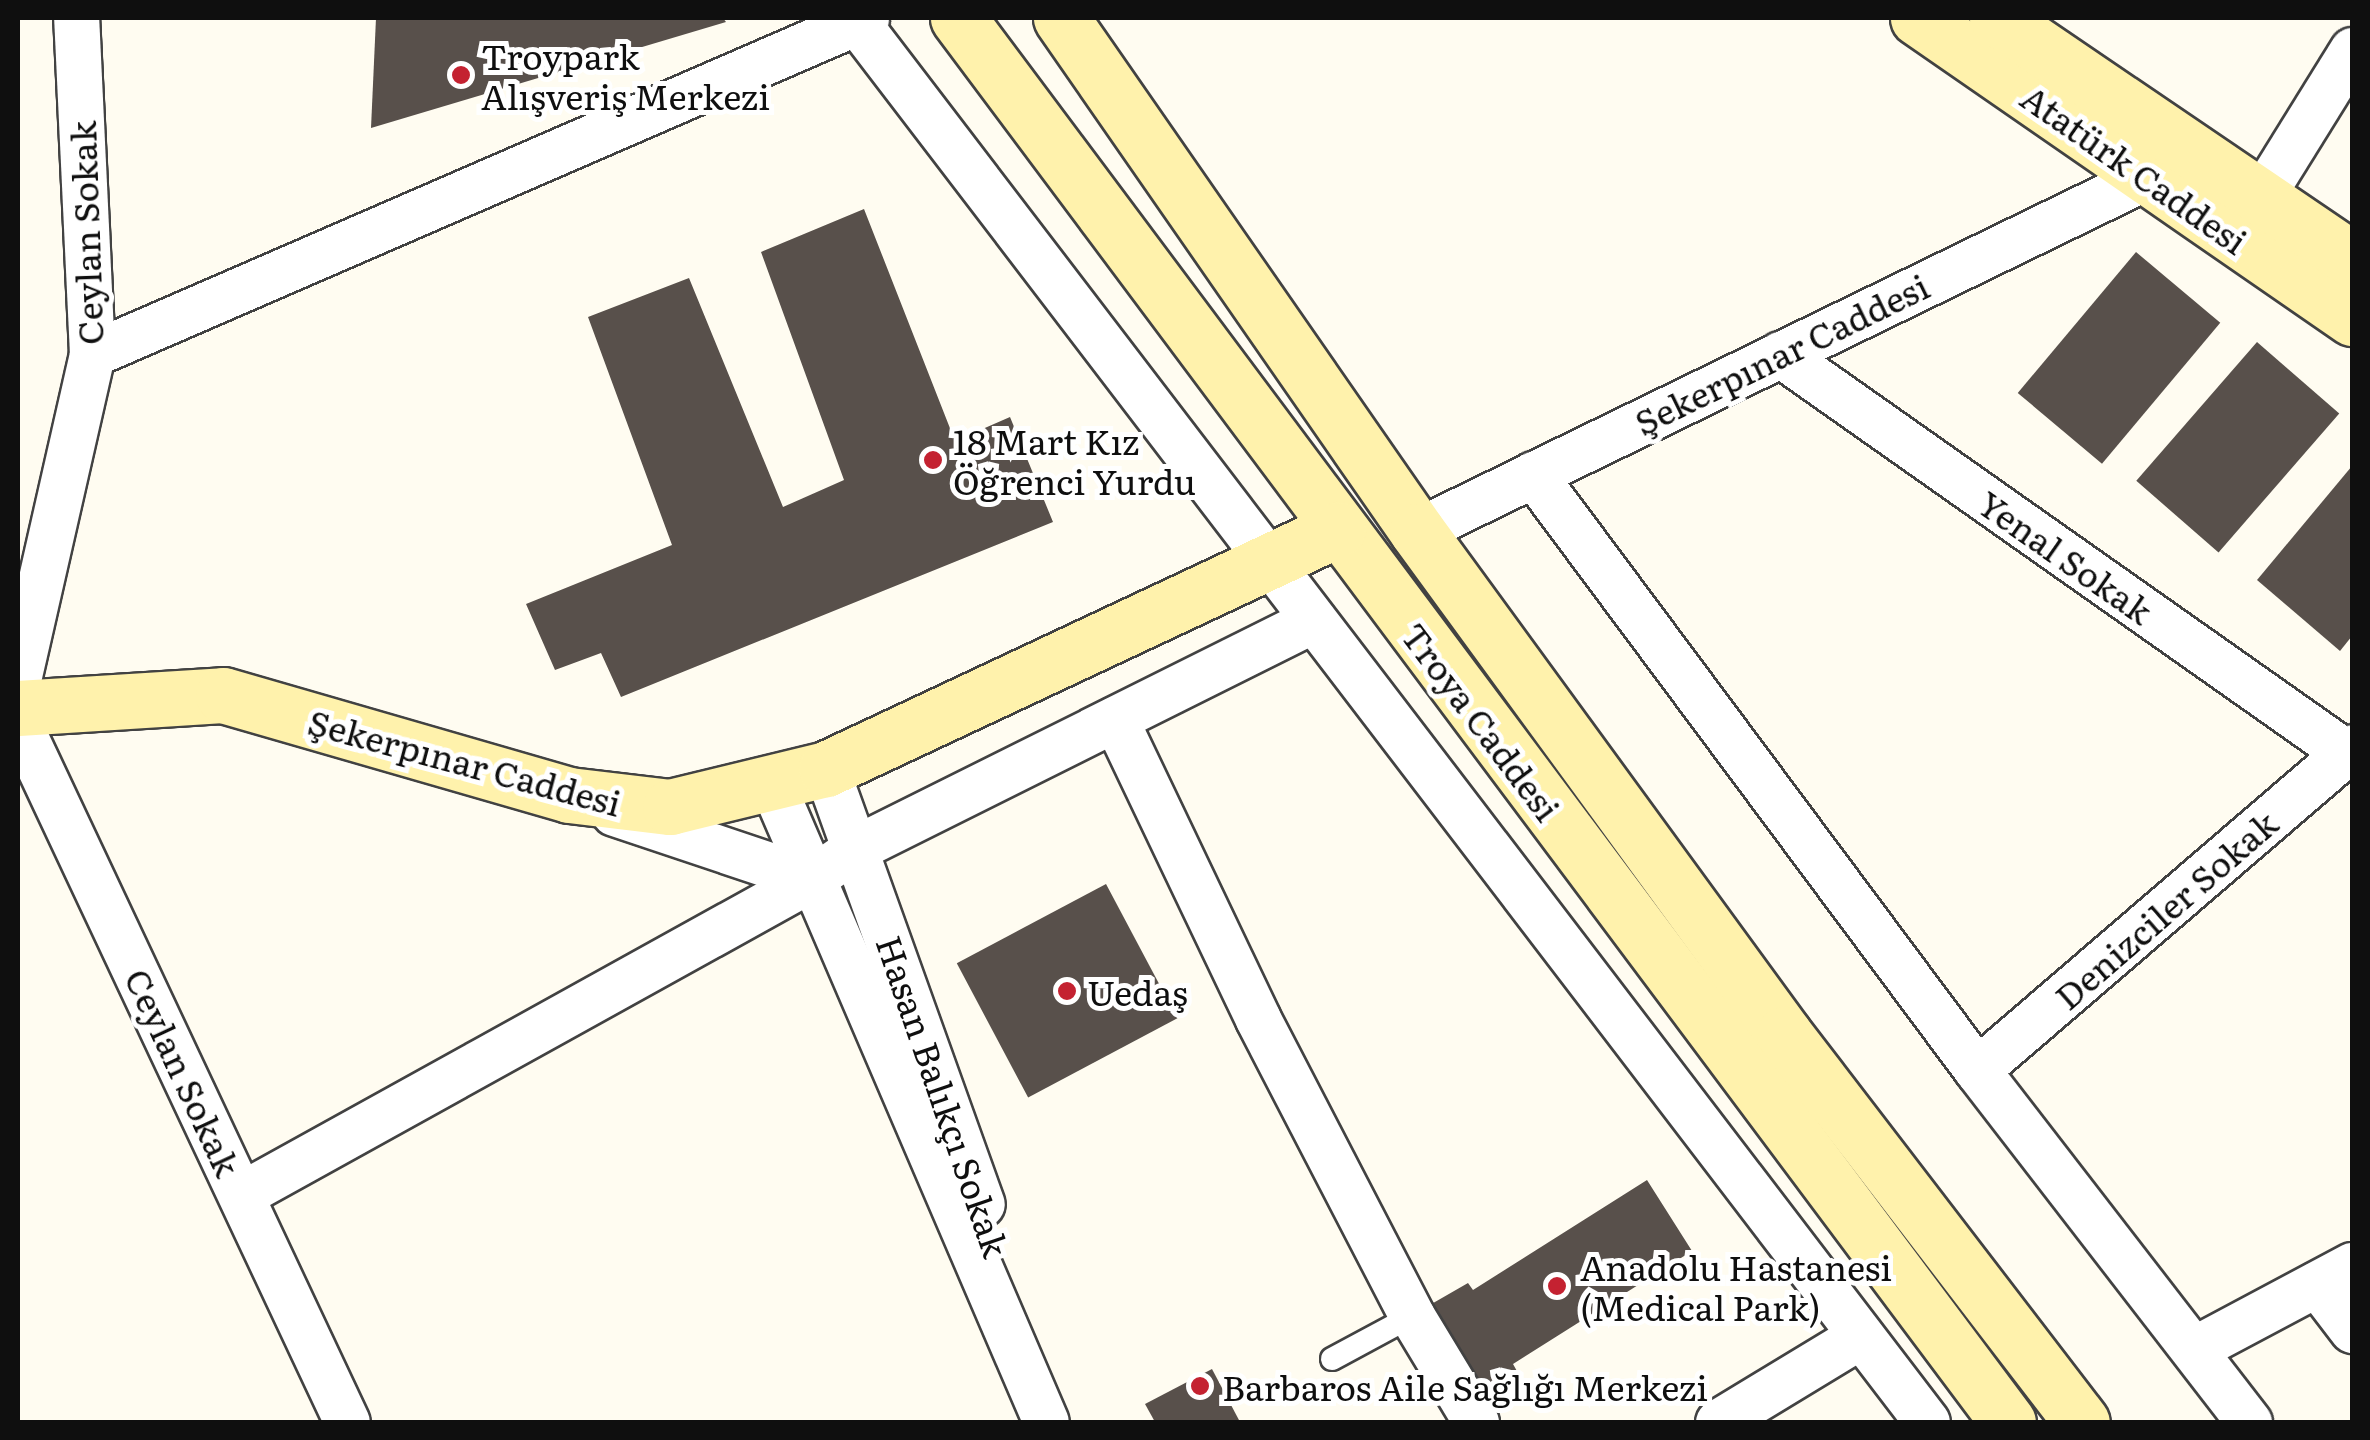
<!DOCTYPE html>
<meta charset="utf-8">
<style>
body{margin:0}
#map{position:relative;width:2370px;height:1440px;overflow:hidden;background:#fffcf1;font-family:Literata,serif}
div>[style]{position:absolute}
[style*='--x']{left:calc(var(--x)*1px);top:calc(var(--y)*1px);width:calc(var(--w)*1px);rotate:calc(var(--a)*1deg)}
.building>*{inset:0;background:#58504b;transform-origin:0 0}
.roads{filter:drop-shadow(2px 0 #424242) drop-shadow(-2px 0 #424242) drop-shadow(0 2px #424242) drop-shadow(0 -2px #424242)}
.lane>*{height:22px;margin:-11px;padding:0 11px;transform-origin:11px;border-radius:11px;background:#fff}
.street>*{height:45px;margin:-22.5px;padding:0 22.5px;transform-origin:22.5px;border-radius:22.5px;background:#fff}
.secondary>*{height:55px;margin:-27.5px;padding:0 27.5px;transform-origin:27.5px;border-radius:27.5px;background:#fff2ac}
.dots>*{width:28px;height:28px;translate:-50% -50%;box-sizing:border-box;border:5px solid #fff;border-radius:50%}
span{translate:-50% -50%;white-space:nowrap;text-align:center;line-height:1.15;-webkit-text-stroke:10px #fff;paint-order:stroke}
.poi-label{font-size:35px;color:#0f0f0f}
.left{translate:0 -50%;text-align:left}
.street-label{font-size:35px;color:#0f0f0f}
.frame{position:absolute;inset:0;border:20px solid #0f0f0f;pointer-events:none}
</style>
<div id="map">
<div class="building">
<div style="clip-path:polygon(376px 18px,723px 18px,726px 22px,371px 128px)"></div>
<div style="clip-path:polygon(864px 209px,955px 441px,1010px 417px,1053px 522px,621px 697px,601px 653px,555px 670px,526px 604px,672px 545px,588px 317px,689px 278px,783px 507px,844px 480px,761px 252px)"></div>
<div style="left:2136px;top:252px;width:110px;height:184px;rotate:40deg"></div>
<div style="left:2257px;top:342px;width:109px;height:184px;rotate:41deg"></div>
<div style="clip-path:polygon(2352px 466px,2352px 636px,2340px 651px,2257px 580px)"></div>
<div style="left:1106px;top:884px;width:152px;height:169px;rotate:62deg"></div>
<div style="clip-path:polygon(1647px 1180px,1692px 1251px,1513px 1364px,1518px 1373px,1482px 1396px,1428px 1306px,1468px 1283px,1473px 1290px)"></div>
<div style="clip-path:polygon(1212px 1369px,1240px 1422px,1155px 1422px,1145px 1404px)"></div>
</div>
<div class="roads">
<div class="lane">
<div style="--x:1332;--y:1359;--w:91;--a:-28.3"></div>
</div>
<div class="street">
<div style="--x:856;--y:21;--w:1763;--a:52.6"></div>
<div style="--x:2261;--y:197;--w:173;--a:-58.2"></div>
<div style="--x:92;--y:354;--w:844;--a:-23.47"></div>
<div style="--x:1780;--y:354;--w:700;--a:35.17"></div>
<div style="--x:1533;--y:474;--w:743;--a:53.32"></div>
<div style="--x:1977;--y:1070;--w:445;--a:52.3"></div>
<div style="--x:1417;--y:531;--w:810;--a:-25.9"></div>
<div style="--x:18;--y:680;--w:334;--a:-77.2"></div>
<div style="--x:92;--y:354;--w:336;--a:-92.7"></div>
<div style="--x:1115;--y:719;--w:332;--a:64.5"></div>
<div style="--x:1258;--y:1019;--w:335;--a:62.6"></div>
<div style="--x:1412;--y:1316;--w:124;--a:58.9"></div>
<div style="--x:18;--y:722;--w:773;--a:64.83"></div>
<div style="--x:826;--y:769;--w:462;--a:70.3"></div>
<div style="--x:772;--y:784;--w:694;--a:66.76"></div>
<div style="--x:614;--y:813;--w:208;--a:18.5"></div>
<div style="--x:1977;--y:1070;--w:495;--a:-40.7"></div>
<div style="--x:242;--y:1194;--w:650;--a:-28.97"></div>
<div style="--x:811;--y:879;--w:55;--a:-34.6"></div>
<div style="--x:856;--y:848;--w:511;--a:-26.51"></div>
<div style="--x:2317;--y:1284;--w:58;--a:52.7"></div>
<div style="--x:2194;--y:1349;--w:179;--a:-28"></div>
<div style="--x:1718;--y:1422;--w:166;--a:-31.2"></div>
</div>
<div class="secondary">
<div style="--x:958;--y:18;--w:1753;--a:53.21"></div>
<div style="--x:1061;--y:18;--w:624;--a:55.24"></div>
<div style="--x:1417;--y:531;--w:623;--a:53.88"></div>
<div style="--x:1784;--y:1034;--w:489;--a:52.5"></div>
<div style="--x:1918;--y:18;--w:528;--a:34.65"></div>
<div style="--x:1997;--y:18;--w:429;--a:34.2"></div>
<div style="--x:18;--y:708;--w:205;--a:-3.6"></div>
<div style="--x:223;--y:695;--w:360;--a:16.1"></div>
<div style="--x:569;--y:795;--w:102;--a:6.8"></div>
<div style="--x:670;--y:807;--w:161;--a:-13.7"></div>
<div style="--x:826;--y:769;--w:565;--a:-25.11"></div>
</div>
</div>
<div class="dots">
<div style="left:461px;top:75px;background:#c42231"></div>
<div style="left:933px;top:460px;background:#c42231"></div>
<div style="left:1067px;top:991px;background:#c42231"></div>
<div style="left:1557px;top:1286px;background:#c42231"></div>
<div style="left:1200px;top:1386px;background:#c42231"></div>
</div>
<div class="poi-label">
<span class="left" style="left:481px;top:75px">Troypark<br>Alışveriş Merkezi</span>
<span class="left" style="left:953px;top:460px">18 Mart Kız<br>Öğrenci Yurdu</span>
<span class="left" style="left:1087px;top:991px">Uedaş</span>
<span class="left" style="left:1580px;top:1286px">Anadolu Hastanesi<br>(Medical Park)</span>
<span class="left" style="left:1222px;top:1386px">Barbaros Aile Sağlığı Merkezi</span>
</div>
<div class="street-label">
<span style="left:2135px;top:168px;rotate:35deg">Atatürk Caddesi</span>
<span style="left:85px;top:233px;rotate:-92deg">Ceylan Sokak</span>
<span style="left:1781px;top:353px;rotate:-26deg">Şekerpınar Caddesi</span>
<span style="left:2066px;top:556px;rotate:35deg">Yenal Sokak</span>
<span style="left:1482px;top:721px;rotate:53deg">Troya Caddesi</span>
<span style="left:465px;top:761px;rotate:15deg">Şekerpınar Caddesi</span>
<span style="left:2165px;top:909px;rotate:-41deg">Denizciler Sokak</span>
<span style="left:184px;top:1072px;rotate:65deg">Ceylan Sokak</span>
<span style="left:944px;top:1096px;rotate:71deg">Hasan Balıkçı Sokak</span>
</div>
<div class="frame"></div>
</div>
